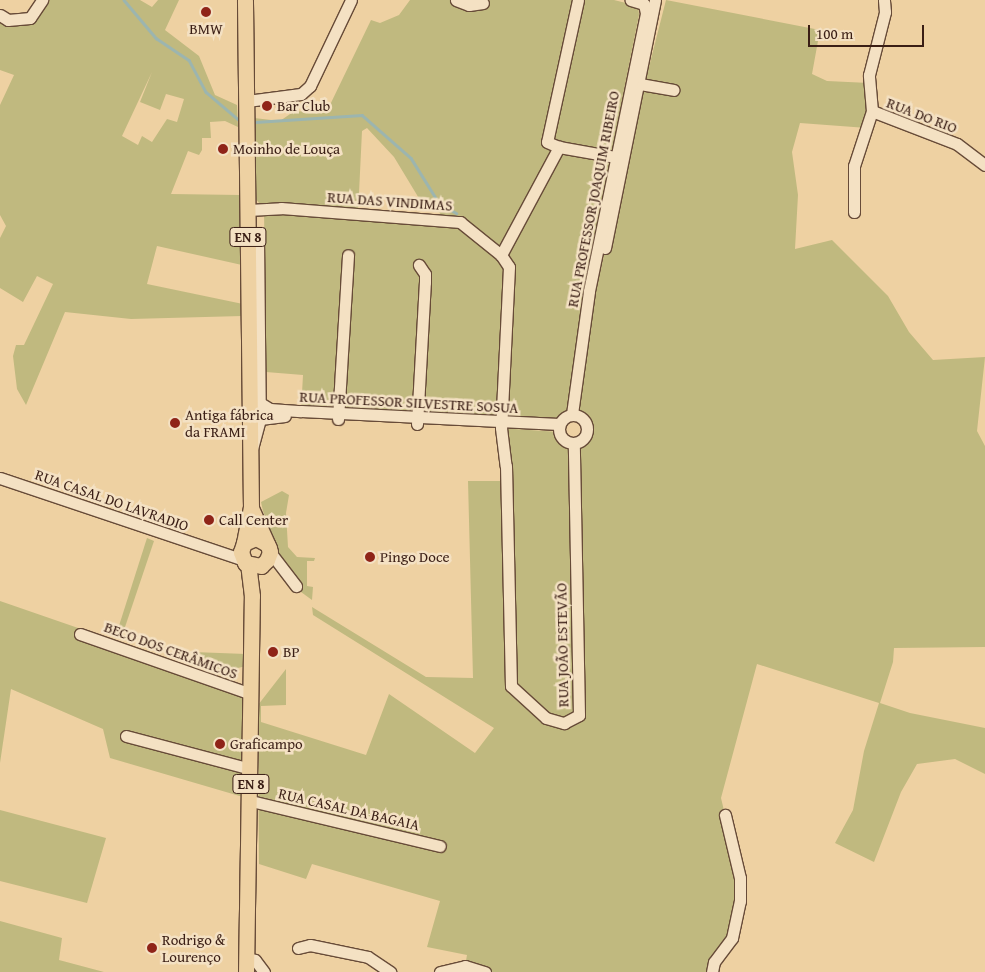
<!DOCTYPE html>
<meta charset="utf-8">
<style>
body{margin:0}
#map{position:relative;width:985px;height:972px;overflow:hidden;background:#eed1a2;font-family:"Gentium Book Plus",serif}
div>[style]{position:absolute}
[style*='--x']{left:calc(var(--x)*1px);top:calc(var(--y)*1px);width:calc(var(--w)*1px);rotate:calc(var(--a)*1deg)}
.green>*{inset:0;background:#c0b97f}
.stream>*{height:2.5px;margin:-1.25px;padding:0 1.25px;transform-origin:1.25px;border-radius:1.25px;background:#9cb5af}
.roads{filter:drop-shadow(1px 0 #674b38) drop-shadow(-1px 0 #674b38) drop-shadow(0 1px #674b38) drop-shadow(0 -1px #674b38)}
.minor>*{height:11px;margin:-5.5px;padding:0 5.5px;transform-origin:5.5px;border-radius:5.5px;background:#f4e1c3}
.minor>.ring{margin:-5.5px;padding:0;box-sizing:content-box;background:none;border:11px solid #f4e1c3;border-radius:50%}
.major>*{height:15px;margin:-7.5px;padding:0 7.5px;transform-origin:7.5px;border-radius:7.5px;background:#eed1a2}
.dots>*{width:14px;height:14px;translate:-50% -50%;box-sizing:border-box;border:2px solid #f4e1c3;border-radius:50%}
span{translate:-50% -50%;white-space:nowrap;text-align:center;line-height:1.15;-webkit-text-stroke:5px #f4e1c3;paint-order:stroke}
.shield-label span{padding:1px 4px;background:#f4e1c3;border:1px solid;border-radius:4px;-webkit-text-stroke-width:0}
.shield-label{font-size:14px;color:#3a1e15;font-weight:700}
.poi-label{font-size:15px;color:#3a1e15}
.left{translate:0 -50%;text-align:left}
.street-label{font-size:15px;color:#3a1e15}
.scale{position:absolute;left:808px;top:25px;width:116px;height:22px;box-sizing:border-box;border:2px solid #3a1e15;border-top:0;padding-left:6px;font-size:15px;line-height:18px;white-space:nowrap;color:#3a1e15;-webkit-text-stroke:4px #f4e1c3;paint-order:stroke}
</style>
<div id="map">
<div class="green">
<div style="clip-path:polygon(evenodd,45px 0,140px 0,152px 7px,158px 0,179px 0,165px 30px,199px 56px,215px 95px,237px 105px,238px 127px,225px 121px,210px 122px,211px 138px,202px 138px,202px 150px,199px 155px,188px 151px,171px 194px,240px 195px,242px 265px,157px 246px,147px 284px,243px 304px,242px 316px,131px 319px,65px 312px,26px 405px,17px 389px,13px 356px,16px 345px,24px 345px,53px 284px,37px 276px,23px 302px,0 288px,0 238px,6px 226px,0 215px,0 105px,14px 75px,0 70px,0 15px,30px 18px,45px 0,152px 72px,140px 102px,160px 110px,166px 94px,184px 99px,177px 122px,167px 119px,152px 142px,142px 136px,138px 145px,122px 136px,152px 72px)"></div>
<div style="clip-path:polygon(evenodd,410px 0,614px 0,638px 6px,639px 15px,614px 140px,614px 167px,590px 319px,620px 181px,666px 0,820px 30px,812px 74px,827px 81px,869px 83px,867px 128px,800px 123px,792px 152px,798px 195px,795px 249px,832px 240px,888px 296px,909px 332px,933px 360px,985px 357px,977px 431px,985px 446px,985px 647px,894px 648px,893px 662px,880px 703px,910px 713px,985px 728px,985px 774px,955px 759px,917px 764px,901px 792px,874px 862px,835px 843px,853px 810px,864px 751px,879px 703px,757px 664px,721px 798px,737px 865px,732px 938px,712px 972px,440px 972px,465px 966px,467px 955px,427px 947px,440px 901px,312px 864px,306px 879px,259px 864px,258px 705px,286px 669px,286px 705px,261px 706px,261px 722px,366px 755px,389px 694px,475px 753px,494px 728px,313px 615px,312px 607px,426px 677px,473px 678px,468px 481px,506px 481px,501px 428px,559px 432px,565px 441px,574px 443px,584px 438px,588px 430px,583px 418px,572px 414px,562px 420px,301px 411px,303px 375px,266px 372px,264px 209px,255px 198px,254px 118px,280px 121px,293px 112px,328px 109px,371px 20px,380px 23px,399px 15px,410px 0,367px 128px,394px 157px,420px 200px,412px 209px,439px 212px,444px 219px,358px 214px,362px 131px,367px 128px)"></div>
<div style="clip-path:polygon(282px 491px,289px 495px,286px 513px,288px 547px,297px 557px,315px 558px,314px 561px,307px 561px,307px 586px,313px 587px,312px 600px,301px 592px,294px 574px,276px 549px,263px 511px,261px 502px)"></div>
<div style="clip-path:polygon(147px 538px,154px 541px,123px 633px,117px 632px)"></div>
<div style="clip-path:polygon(0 601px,246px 686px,243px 797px,110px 758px,103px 729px,11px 689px,0 763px)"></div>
<div style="clip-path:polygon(193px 652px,246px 654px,246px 666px,226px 671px,191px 659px)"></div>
<div style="clip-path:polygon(0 810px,106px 838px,87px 903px,0 881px)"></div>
<div style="clip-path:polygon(0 921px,62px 938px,59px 960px,104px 972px,0 972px)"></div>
</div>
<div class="stream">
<div style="--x:124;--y:0;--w:50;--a:49.9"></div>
<div style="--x:156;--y:38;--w:40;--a:34"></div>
<div style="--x:189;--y:60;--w:36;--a:62"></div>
<div style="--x:206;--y:92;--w:43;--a:40.3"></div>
<div style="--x:255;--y:122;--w:107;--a:-3.7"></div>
<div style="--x:362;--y:115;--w:65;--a:41.3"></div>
<div style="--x:411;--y:158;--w:53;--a:58.1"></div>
<div style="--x:439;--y:203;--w:20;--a:30"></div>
</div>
<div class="roads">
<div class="minor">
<div style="--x:456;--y:0;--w:14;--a:21"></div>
<div style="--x:469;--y:5;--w:14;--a:-8"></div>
<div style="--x:578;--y:0;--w:145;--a:102.3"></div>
<div style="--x:547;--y:142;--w:13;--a:23"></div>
<div style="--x:559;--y:147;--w:58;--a:10"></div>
<div style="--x:0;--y:15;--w:9;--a:32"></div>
<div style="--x:8;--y:20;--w:22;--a:-5"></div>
<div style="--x:30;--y:18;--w:22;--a:-56"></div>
<div style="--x:640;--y:84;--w:34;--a:10"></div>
<div style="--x:247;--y:101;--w:54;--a:-7.4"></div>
<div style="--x:301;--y:94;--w:12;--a:-42"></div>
<div style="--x:310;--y:86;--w:95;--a:-64.5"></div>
<div style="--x:872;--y:111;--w:91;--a:21.2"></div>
<div style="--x:957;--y:144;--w:35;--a:37"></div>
<div style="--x:248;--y:210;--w:33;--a:-3"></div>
<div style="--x:281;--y:208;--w:180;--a:4.5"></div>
<div style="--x:460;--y:222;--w:53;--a:38.8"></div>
<div style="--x:501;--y:255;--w:14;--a:56"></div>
<div style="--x:509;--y:267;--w:161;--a:92.8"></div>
<div style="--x:501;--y:428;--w:38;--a:83"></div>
<div style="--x:506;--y:466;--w:220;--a:88.7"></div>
<div style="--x:511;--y:686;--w:47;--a:42.4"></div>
<div style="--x:546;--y:718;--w:19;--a:16"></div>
<div style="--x:564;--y:723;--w:17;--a:-28"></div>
<div style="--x:579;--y:715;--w:272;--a:-91.1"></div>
<div style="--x:854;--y:212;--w:46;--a:-90"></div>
<div style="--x:854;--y:166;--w:58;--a:-71.9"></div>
<div style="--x:872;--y:111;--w:36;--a:-95"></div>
<div style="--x:869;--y:75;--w:65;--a:-75.7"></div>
<div style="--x:885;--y:12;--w:12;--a:-95"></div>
<div style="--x:248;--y:231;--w:13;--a:39"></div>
<div style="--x:258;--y:239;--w:180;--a:89.4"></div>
<div style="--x:260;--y:419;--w:31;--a:105"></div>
<div style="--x:605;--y:248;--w:253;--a:-78.6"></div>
<div style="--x:501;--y:255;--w:123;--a:-61.8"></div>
<div style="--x:260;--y:403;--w:12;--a:31"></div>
<div style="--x:270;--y:409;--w:31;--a:4"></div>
<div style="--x:301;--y:411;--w:258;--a:2.9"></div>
<div style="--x:572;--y:414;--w:124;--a:-82.1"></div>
<div style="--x:589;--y:291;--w:284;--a:-78.4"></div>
<div style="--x:646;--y:13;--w:9;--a:-103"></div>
<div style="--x:644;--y:4;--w:14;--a:-163"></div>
<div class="ring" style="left:559px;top:415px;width:17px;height:17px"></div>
<div style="--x:260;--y:419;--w:25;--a:-7"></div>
<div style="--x:338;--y:419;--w:164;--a:-86.5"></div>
<div style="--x:417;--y:424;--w:142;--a:-86.8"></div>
<div style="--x:425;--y:282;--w:8;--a:-90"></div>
<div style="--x:425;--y:274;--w:11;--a:-124"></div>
<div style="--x:0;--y:478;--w:256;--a:18.6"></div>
<div style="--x:270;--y:552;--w:43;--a:52.6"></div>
<div style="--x:80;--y:634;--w:181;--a:19.3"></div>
<div style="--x:126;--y:736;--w:129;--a:14.8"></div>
<div style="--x:251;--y:801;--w:194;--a:13.4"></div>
<div style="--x:298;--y:948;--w:12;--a:-14"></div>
<div style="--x:310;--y:945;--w:59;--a:11.7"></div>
<div style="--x:368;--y:957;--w:27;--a:34"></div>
<div style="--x:247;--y:958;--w:8;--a:14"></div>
<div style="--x:255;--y:960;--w:15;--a:53"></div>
<div style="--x:440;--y:972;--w:26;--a:-13"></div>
<div style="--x:465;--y:966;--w:21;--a:17"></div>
<div style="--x:712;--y:972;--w:10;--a:-79"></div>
<div style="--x:714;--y:962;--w:30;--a:-53"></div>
<div style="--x:732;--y:938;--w:38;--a:-78"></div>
<div style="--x:740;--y:901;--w:23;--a:-90"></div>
<div style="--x:740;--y:878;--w:65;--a:-103.4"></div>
</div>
<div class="major">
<div style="--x:251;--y:508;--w:44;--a:65.8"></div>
<div style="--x:269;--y:548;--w:4;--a:76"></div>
<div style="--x:270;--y:552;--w:9;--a:111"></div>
<div style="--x:267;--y:560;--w:8;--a:135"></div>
<div style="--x:261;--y:566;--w:16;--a:-169"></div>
<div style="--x:245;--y:563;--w:12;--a:-110"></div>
<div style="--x:241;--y:552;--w:9;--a:-72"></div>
<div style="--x:244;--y:543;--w:13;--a:-23"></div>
<div style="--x:256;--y:538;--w:13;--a:29"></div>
<div style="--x:244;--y:543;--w:36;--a:-79"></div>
<div style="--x:251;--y:508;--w:508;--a:-90.68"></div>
<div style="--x:246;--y:972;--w:376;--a:-89.1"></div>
<div style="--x:252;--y:596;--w:31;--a:-97"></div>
</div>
</div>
<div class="dots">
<div style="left:206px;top:12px;background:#8f2418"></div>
<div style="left:267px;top:106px;background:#8f2418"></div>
<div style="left:223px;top:149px;background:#8f2418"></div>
<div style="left:175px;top:423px;background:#8f2418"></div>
<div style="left:209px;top:520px;background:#8f2418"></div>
<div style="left:370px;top:557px;background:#8f2418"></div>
<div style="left:273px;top:652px;background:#8f2418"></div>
<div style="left:220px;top:744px;background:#8f2418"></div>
<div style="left:152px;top:948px;background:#8f2418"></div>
</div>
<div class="shield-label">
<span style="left:248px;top:237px">EN 8</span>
<span style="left:251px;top:784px">EN 8</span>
</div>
<div class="poi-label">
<span style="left:206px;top:29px">BMW</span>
<span class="left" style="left:277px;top:106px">Bar Club</span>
<span class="left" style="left:233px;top:149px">Moinho de Louça</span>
<span class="left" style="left:185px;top:423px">Antiga fábrica<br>da FRAMI</span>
<span class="left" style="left:219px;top:520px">Call Center</span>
<span class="left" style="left:380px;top:557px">Pingo Doce</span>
<span class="left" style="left:283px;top:652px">BP</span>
<span class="left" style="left:230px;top:744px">Graficampo</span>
<span class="left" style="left:162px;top:948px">Rodrigo &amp;<br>Lourenço</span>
</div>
<div class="street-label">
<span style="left:922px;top:115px;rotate:21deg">RUA DO RIO</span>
<span style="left:593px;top:199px;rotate:-79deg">RUA PROFESSOR JOAQUIM RIBEIRO</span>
<span style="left:390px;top:201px;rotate:4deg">RUA DAS VINDIMAS</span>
<span style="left:409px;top:402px;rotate:3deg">RUA PROFESSOR SILVESTRE SOSUA</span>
<span style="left:112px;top:500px;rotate:19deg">RUA CASAL DO LAVRADIO</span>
<span style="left:562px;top:645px;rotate:-91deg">RUA JOÃO ESTEVÃO</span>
<span style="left:171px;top:650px;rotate:20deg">BECO DOS CERÂMICOS</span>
<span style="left:349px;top:809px;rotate:13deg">RUA CASAL DA BAGAIA</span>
</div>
<div class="scale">100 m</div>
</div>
